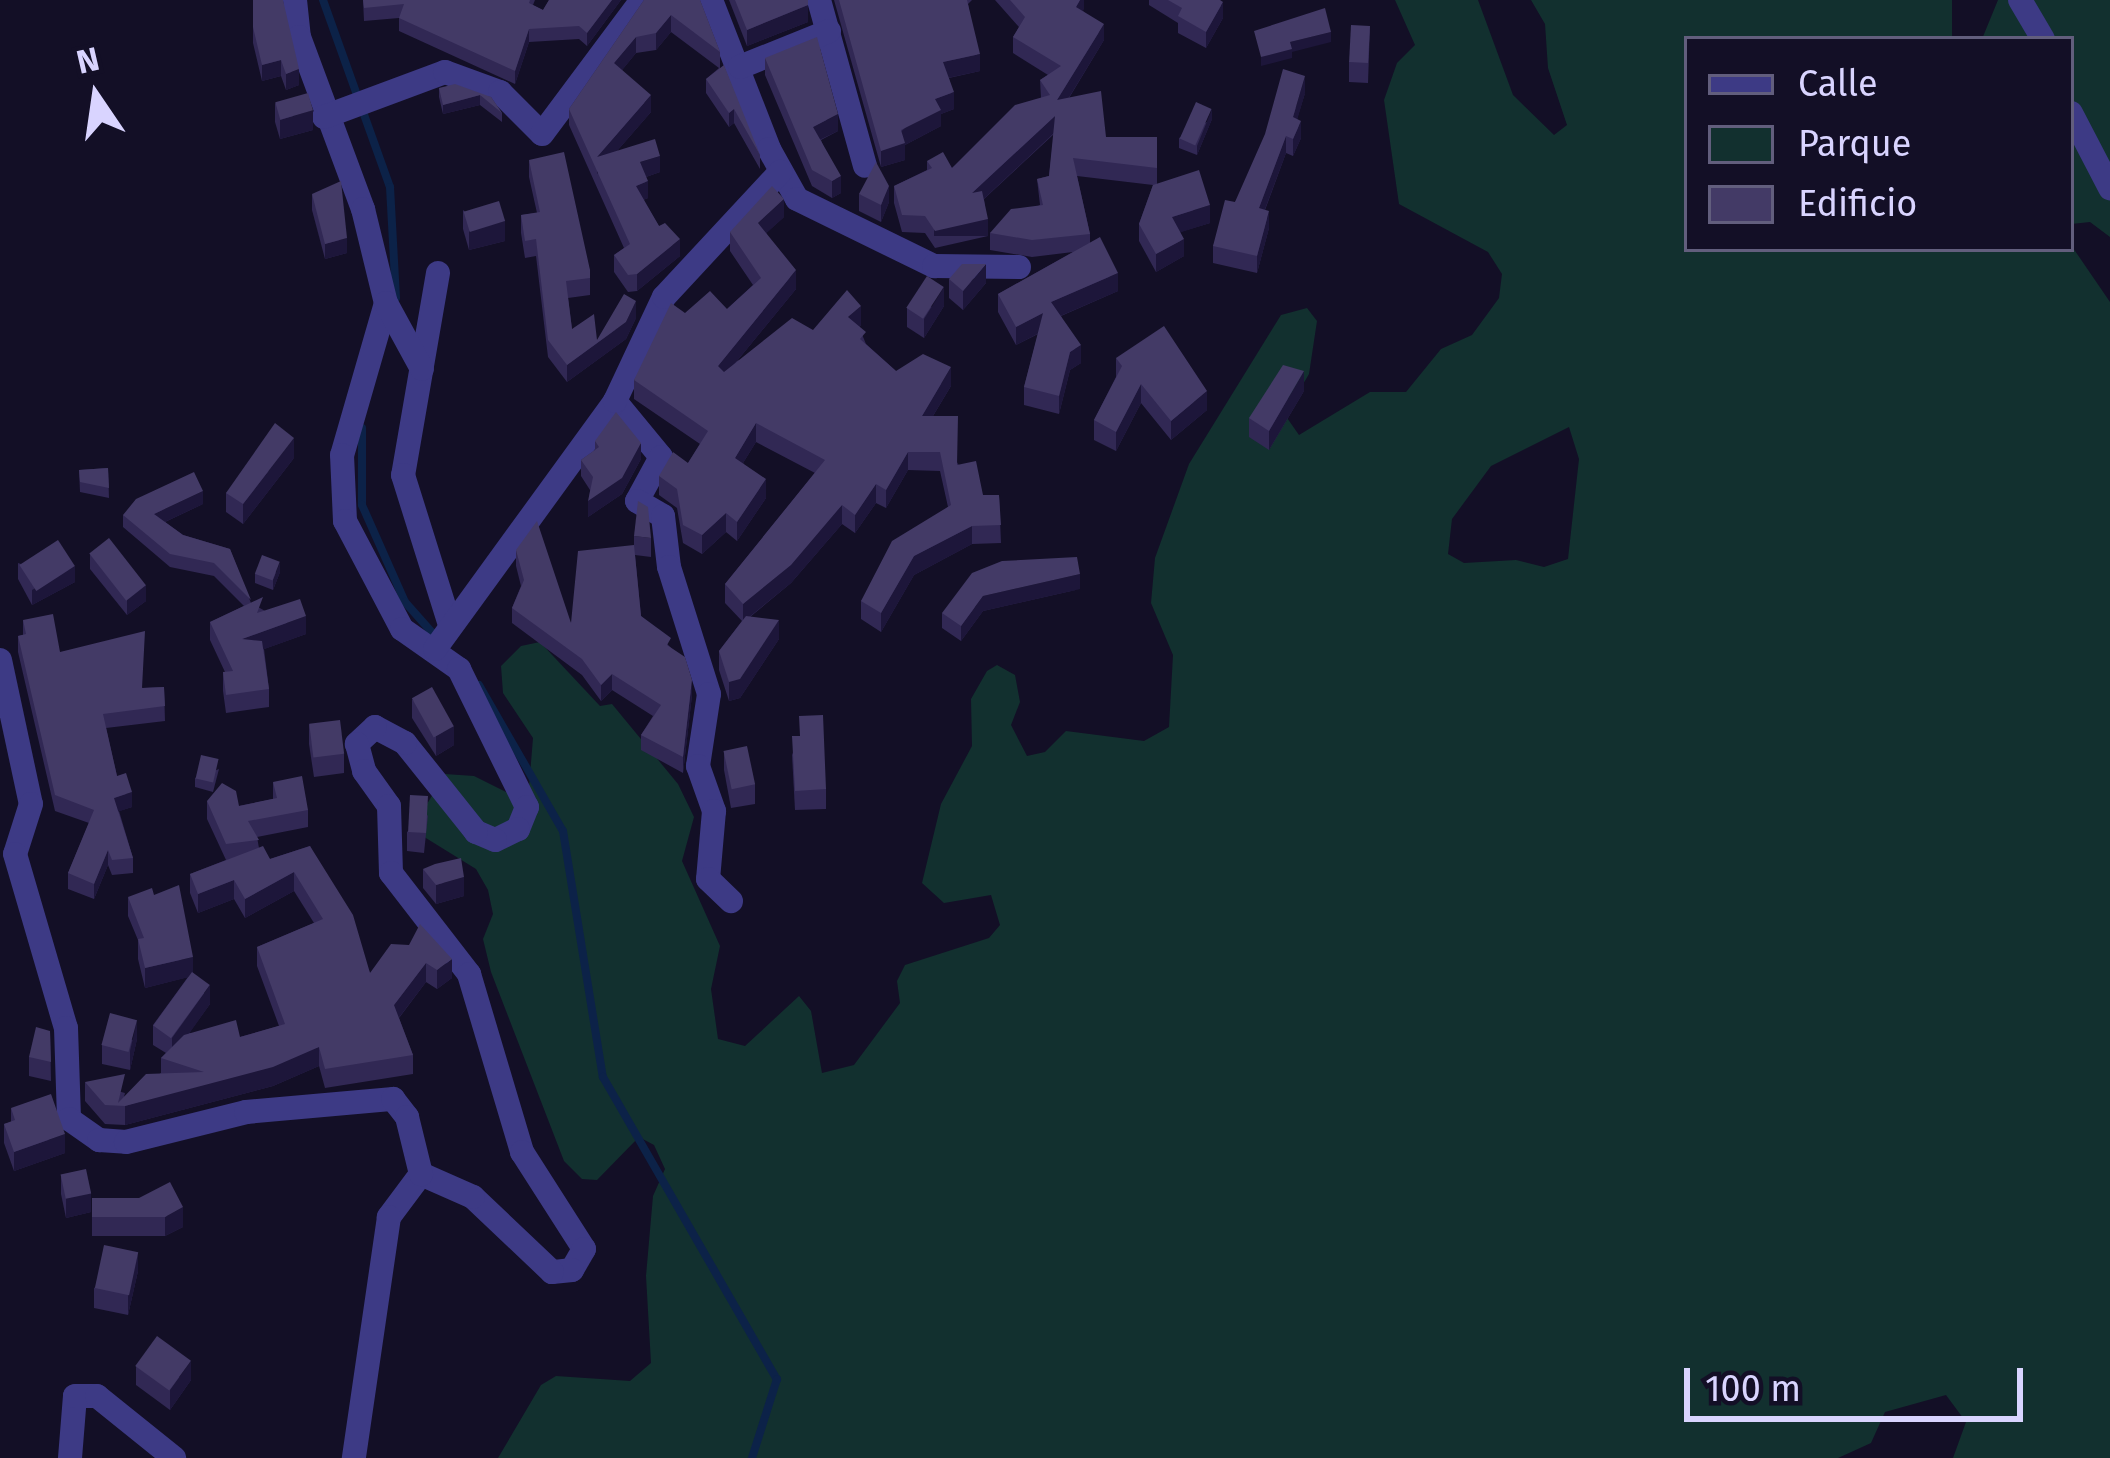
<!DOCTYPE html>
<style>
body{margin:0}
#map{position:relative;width:2110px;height:1458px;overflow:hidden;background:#130f26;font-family:"Fira Sans",sans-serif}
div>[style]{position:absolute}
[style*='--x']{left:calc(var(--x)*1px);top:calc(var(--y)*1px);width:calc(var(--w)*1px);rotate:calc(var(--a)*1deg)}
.green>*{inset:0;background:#12302f}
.stream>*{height:8px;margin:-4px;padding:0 4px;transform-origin:4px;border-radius:4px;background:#0c2248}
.minor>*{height:24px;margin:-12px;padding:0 12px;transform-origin:12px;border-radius:12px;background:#3d3a85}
.wall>*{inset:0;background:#312854}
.shaded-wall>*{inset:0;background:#1d163a;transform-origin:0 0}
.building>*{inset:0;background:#433a66;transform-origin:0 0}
span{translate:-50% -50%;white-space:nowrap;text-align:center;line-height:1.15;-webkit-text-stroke:9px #130f26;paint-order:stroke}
.legend{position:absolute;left:1684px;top:36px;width:390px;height:216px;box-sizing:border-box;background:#130f26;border:3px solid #625e7d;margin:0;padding:15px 21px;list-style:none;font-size:36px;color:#d9d4ff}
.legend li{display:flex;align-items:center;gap:24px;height:60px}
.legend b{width:60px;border:3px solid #625e7d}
.north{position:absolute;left:36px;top:36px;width:120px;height:120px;-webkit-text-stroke:9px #130f26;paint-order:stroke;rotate:347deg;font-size:33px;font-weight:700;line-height:48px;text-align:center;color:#d9d4ff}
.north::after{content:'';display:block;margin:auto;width:42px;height:54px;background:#d9d4ff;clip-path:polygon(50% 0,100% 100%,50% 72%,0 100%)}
.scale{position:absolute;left:1684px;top:1368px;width:339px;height:54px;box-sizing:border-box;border:6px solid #d9d4ff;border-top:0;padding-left:15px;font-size:36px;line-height:42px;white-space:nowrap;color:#d9d4ff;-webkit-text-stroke:9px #130f26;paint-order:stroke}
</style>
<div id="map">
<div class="green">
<div style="clip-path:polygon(evenodd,1395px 0,1478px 0,1513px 95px,1554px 135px,1567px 125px,1548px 68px,1545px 24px,1531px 0,1952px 0,1952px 39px,1687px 39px,1687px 249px,2071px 245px,2110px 302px,2110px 1458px,1953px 1458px,1966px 1422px,1946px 1395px,1885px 1412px,1871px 1443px,1838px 1458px,498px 1458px,541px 1385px,556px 1376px,630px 1381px,651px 1363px,646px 1276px,653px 1196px,665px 1169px,654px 1145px,639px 1137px,597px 1180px,582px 1179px,564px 1161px,491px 972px,483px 939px,493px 914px,488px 890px,476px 869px,421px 835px,418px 819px,445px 774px,474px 776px,514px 796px,529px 787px,533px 738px,503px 693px,501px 666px,521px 646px,540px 642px,600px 706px,612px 704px,678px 784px,694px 817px,682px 861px,720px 946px,711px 989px,718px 1039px,745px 1046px,799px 996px,811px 1011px,822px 1073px,854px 1065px,900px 1003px,897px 981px,905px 965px,989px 938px,1000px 925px,991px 895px,944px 903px,922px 883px,941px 804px,972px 746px,971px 699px,987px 671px,997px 665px,1015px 675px,1020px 702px,1011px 725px,1027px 756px,1045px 752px,1066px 731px,1144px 741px,1169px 727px,1173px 655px,1151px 603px,1155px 558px,1189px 464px,1281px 315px,1307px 308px,1317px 321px,1309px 374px,1285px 415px,1299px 435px,1370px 392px,1406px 392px,1441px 349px,1472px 335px,1499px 298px,1502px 274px,1488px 252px,1399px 204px,1384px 100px,1397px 63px,1415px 45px,1395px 0,1569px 427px,1579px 459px,1568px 559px,1544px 567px,1516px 560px,1464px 563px,1448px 554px,1452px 519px,1491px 466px,1569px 427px)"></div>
<div style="clip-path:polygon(1998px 0,2110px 0,2110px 237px,2090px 222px,2071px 224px,2071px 39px,1982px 39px)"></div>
</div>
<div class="stream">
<div style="--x:323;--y:0;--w:199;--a:70.3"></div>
<div style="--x:390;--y:187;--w:111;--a:86.9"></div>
<div style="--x:362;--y:428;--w:77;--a:90"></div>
<div style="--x:362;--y:505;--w:106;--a:66.1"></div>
<div style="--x:405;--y:602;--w:48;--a:48.4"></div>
<div style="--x:479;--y:685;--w:168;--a:60.1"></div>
<div style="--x:563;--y:831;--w:249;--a:80.8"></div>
<div style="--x:603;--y:1077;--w:349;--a:60.1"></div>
<div style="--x:777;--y:1379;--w:83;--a:107.6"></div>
</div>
<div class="minor">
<div style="--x:295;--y:0;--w:37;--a:84"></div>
<div style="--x:299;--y:37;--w:184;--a:69.6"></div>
<div style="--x:363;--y:209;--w:97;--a:76.3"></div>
<div style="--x:386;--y:303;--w:158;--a:106.1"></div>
<div style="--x:342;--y:455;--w:66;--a:87.4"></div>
<div style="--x:345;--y:521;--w:122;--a:62.2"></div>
<div style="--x:402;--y:629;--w:70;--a:35.1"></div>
<div style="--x:459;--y:669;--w:154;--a:63.8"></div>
<div style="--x:527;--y:807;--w:24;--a:112"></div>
<div style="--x:518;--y:829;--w:25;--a:154"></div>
<div style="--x:495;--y:840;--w:21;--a:-157"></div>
<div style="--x:476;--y:832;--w:114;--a:-128.6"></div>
<div style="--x:405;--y:743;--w:34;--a:-152"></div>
<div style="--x:375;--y:727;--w:25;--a:137"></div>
<div style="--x:357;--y:744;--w:28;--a:75"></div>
<div style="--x:364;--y:771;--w:43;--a:54.5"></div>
<div style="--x:389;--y:806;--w:67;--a:88.3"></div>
<div style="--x:391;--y:873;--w:128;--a:52.3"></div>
<div style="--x:469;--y:974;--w:186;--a:73.4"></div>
<div style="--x:522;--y:1152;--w:115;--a:57.4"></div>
<div style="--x:584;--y:1249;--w:24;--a:120"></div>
<div style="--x:572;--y:1270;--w:20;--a:174"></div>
<div style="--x:552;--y:1272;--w:109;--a:-136.5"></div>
<div style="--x:473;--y:1197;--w:57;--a:-156.1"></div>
<div style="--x:421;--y:1174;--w:54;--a:126.7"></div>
<div style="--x:389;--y:1217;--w:244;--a:98.3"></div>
<div style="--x:711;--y:0;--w:160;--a:68.7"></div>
<div style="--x:769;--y:149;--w:57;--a:60.8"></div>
<div style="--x:797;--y:199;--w:153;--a:26.1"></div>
<div style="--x:934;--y:266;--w:85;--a:0.7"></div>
<div style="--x:819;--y:0;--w:172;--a:74.5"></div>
<div style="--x:2020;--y:0;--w:45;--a:59.5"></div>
<div style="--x:740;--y:67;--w:96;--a:-22"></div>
<div style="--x:2071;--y:113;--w:85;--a:62.5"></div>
<div style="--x:324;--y:117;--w:129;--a:-20.4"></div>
<div style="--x:445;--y:72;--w:59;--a:20"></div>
<div style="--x:500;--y:92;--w:59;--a:45"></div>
<div style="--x:542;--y:134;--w:167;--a:-53.3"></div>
<div style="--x:438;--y:273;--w:205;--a:99.8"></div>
<div style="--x:403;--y:475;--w:154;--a:72.6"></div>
<div style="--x:386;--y:303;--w:75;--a:61.4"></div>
<div style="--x:615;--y:401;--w:72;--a:50.6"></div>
<div style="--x:661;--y:457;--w:50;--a:118.6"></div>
<div style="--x:637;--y:501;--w:30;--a:30"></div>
<div style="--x:663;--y:516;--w:51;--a:83.3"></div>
<div style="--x:669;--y:567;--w:133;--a:72.5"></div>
<div style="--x:709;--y:694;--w:73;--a:98.7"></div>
<div style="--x:698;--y:766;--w:48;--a:70.4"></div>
<div style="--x:714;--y:811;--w:68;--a:95"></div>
<div style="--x:708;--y:879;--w:32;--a:44"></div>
<div style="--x:435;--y:649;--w:306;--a:-54"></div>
<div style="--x:615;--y:401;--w:115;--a:-64.8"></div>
<div style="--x:664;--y:297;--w:171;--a:-47.1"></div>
<div style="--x:0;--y:660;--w:147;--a:77.9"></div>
<div style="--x:31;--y:804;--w:52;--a:107.7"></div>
<div style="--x:15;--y:854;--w:181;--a:73.7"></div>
<div style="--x:66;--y:1028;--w:91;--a:88.1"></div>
<div style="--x:69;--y:1119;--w:37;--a:35"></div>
<div style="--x:99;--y:1140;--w:27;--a:4"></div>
<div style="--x:126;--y:1142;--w:124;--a:-14"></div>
<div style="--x:246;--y:1112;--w:148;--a:-5.1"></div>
<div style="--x:393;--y:1099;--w:23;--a:52"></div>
<div style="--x:407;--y:1117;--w:59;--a:76.2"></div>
<div style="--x:70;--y:1458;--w:62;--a:-85.4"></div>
<div style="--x:75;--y:1396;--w:22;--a:0"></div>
<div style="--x:97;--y:1396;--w:99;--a:38.8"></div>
</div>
<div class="wall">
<div style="clip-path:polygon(253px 0,299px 85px,286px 90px,281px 76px,262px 81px,253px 43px)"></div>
<div style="clip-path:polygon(363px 0,535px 0,533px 5px,543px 10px,549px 0,621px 0,587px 46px,579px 39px,529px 42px,515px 84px,399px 31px,399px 18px,364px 21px)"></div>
<div style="clip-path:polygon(644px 0,700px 0,720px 52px,720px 68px,760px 155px,760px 169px,734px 123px,729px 127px,706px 93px,706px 79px,719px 68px,671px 32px,656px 50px,636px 53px,622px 70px,651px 112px,617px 151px,660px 172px,646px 177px,648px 198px,643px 200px,659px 226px,680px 256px,637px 291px,628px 292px,614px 272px,614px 255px,624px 248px,569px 125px,569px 109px)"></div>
<div style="clip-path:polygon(729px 0,808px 0,808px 22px,747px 46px)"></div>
<div style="clip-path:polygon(834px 0,972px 0,968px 4px,980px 71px,949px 78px,954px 109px,941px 114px,941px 126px,905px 145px,905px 160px,881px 167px)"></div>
<div style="clip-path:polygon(995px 0,1084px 0,1083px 11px,1104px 40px,1069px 98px,1106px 137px,1157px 137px,1157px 184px,1210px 223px,1180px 232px,1184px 256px,1156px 272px,1139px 241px,1139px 224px,1153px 185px,1077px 176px,1090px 234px,1090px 243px,1118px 291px,1061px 316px,1081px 363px,1070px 370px,1059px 414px,1024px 405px,1024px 387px,1038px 334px,1016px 345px,998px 312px,998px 294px,1073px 252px,1032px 257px,990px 250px,990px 233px,1040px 205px,1037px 179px,1049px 176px,1054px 134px,984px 199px,988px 236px,935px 248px,925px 233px,902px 232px,894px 203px,894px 186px,927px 170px,927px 161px,952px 168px,1041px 98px,1040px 80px,1048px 75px,1013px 53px,1013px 37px,1019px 27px)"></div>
<div style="clip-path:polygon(1149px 0,1220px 0,1223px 18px,1206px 48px,1178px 33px,1178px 23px,1149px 5px)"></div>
<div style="clip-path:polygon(1370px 26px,1368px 83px,1349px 82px,1349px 62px)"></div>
<div style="clip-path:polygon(765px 58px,838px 131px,821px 140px,841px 193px,832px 198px,812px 186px,765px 75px)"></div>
<div style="clip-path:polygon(439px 88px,491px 97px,502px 113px,502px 122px,480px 105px,443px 114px,439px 97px)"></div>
<div style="clip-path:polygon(1305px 93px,1297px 119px,1301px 138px,1293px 156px,1286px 153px,1265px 210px,1269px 228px,1257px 273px,1213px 263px,1213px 246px,1235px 202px)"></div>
<div style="clip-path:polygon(275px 103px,313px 130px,280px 139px,275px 122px)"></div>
<div style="clip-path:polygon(1212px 119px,1197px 155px,1179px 148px,1179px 138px)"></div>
<div style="clip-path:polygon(529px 160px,590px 270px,590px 295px,568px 298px,572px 329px,597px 340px,636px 318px,626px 339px,567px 382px,548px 357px,536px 256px,525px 258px,521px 233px,521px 215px,537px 213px,529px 177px)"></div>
<div style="clip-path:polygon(312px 194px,347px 253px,325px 259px,312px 210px)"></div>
<div style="clip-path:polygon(859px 194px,889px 202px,881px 222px,859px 211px)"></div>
<div style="clip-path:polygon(463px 210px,505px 241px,469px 250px,463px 229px)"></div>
<div style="clip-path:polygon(784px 217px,766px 233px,796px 289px,737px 361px,813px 330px,861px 325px,859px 327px,866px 344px,896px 371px,951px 386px,933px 416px,958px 464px,983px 495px,999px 495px,1001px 543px,972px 544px,914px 575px,881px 632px,861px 619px,861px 601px,948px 507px,940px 471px,908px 470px,886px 508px,876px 503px,855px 533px,842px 524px,791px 583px,750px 617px,779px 639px,740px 698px,729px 701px,719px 670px,719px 651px,742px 621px,725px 603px,725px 584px,815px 473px,756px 442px,743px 463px,766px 498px,737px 541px,726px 532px,702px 554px,683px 543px,677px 508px,659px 495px,659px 476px,688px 463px,700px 444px,634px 399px,634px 380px,685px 313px,727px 309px,753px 285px,730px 251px,730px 232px)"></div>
<div style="clip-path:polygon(949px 279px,986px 283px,963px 310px,949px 298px)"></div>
<div style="clip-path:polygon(944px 306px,924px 338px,907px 327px,907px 308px)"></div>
<div style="clip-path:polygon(1116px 358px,1207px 410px,1171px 440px,1141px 403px,1116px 451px,1094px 440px,1094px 420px,1116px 377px)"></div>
<div style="clip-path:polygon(1304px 391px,1269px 450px,1249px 437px,1249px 418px)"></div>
<div style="clip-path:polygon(595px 441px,641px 459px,622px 494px,588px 517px,590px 490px,581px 476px,581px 460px,595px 450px)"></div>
<div style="clip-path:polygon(294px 458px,243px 524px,226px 512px,226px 493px)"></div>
<div style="clip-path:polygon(108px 468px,109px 498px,80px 492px,79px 470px)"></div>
<div style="clip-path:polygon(203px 504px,165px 522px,183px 535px,230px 549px,251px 603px,306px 634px,264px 649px,269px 689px,269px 707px,226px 713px,223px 691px,223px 672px,225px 672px,210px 640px,210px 622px,244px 606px,214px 576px,170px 567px,123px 527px,123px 515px)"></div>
<div style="clip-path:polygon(634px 536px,651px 538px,651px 557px,635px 555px,641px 616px,671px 648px,692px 695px,683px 773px,641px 750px,641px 735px,653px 716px,612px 690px,601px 701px,582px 675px,512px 623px,512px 608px,521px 586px,516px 566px,516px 550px,571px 623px,634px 548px)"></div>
<div style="clip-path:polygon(90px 554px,146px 601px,127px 615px,90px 569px)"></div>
<div style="clip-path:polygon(18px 563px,75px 582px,32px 605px,18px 579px)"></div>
<div style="clip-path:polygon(280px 572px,273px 590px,255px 583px,255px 574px)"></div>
<div style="clip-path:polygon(1080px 589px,983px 611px,961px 641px,942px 628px,942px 613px)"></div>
<div style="clip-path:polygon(23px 620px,60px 652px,143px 688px,164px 687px,165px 721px,106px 728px,117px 776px,132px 807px,119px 811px,133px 858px,133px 873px,112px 875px,108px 865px,94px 899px,68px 889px,68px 873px,89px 823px,55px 811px,18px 652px,18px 636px,23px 635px)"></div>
<div style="clip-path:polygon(412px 699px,454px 745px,436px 756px,412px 718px)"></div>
<div style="clip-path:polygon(309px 724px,344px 754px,344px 773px,314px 777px,309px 744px)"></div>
<div style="clip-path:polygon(799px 736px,826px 789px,826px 809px,795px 810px,792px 755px)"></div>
<div style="clip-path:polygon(724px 751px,755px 784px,755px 804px,731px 808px,724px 770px)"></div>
<div style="clip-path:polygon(219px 769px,213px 792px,195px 787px,195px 778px)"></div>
<div style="clip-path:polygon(273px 782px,308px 810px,308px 827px,257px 837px,259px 848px,270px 859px,310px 846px,370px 973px,409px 945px,452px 978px,437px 989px,426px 982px,399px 1018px,413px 1055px,413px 1074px,325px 1088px,319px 1066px,273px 1086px,125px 1125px,105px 1124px,85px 1101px,85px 1082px,125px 1093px,124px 1097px,161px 1073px,161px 1058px,166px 1053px,153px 1045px,153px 1025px,188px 977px,145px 988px,138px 959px,138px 940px,128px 916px,128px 897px,193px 973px,210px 1004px,189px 1033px,240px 1037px,279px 1026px,257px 966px,257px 947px,314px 923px,294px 891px,245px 918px,234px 899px,198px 913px,190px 893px,190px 874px,226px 860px,207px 819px,207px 801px,239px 806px,273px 799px)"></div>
<div style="clip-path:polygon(428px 815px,424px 853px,407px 851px,407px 832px)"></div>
<div style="clip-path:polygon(423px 869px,464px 896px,436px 904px,423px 888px)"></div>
<div style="clip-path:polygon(50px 1031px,51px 1081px,29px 1076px,29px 1057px)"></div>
<div style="clip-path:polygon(137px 1039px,130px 1070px,102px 1064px,102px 1045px)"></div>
<div style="clip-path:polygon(11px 1108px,65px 1153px,14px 1171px,4px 1143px,4px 1124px,11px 1122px)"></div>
<div style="clip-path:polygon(61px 1175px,91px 1212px,66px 1218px,61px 1194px)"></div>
<div style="clip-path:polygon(92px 1198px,139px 1198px,183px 1227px,165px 1236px,92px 1236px)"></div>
<div style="clip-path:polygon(138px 1271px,128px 1315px,94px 1308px,94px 1288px)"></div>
<div style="clip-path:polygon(136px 1366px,191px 1380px,170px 1410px,136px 1385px)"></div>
</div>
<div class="shaded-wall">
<div style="clip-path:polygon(612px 0,621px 0,587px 46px,587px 33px)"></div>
<div style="clip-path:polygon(1080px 0,1084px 0,1084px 9px,1076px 24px,1076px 7px)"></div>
<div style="clip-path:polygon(1223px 2px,1223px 18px,1206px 48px,1206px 32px)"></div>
<div style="clip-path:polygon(808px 5px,808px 22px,747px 46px,747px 30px)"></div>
<div style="clip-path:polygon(671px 15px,671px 32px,656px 50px,656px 33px)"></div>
<div style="clip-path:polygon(1104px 24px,1104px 40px,1057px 117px,1057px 100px)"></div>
<div style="clip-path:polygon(529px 29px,529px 42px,515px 84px,515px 71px)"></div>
<div style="clip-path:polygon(1331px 32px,1331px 42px,1292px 52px,1292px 58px,1261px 66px,1261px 57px,1290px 42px)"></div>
<div style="clip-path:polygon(636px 37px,636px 53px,614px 80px,614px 63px)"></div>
<div style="clip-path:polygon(980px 54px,980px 71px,943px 79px,943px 62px)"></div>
<div style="clip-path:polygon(281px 60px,281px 76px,262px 81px,262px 65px)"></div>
<div style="clip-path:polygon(299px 69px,299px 85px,286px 90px,286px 74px)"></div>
<div style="clip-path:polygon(1305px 76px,1305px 93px,1293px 134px,1293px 117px)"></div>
<div style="clip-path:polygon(954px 92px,954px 109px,941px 114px,941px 126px,905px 145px,905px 160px,881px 167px,881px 151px,935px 99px)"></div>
<div style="clip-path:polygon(480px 95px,480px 105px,443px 114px,443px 105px)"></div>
<div style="clip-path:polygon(651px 95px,651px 112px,597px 174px,597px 157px)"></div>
<div style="clip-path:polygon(734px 109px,734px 123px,729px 127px,729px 113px)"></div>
<div style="clip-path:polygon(1212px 109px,1212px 119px,1197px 155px,1197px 146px)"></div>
<div style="clip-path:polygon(313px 110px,313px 130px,280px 139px,280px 120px)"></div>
<div style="clip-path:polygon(838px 114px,838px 131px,813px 143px,813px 127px)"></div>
<div style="clip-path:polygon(1055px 116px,1055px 132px,972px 210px,972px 193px)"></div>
<div style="clip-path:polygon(1301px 121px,1301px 138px,1293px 156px,1293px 139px)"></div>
<div style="clip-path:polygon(1286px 136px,1286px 153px,1259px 225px,1259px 208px)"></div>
<div style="clip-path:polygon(660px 156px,660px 172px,640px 179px,640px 162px)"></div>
<div style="clip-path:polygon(841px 176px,841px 193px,832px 198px,832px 181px)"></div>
<div style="clip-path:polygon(648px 181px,648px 198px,636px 203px,636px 186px)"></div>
<div style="clip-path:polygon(889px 186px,889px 202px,881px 222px,881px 205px)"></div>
<div style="clip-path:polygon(784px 199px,784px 217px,758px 241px,758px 223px)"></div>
<div style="clip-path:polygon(1210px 205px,1210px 223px,1172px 235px,1172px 217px)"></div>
<div style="clip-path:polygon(1269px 211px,1269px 228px,1257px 273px,1257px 256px)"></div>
<div style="left:988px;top:219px;width:17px;height:54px;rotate:90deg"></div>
<div style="clip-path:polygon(505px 221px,505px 241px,469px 250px,469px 231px)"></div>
<div style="clip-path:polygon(347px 238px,347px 253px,325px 259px,325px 244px)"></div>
<div style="clip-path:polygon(680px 239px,680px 256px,637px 291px,637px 274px)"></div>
<div style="clip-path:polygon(1184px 239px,1184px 256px,1156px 272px,1156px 254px)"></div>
<div style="clip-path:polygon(986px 264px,986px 283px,963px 310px,963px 291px)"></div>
<div style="clip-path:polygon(796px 270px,796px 289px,718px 384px,718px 366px)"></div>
<div style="clip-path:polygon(1118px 273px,1118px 291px,1051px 320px,1051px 302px)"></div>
<div style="clip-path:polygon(944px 287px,944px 306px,924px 338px,924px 319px)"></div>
<div style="clip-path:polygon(636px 301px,636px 318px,626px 339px,567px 382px,567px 365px,626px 322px)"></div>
<div style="clip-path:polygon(861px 306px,861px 325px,848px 336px,848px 317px)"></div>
<div style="clip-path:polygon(1043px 313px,1043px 331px,1016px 345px,1016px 327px)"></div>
<div style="clip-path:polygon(1081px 345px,1081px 363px,1070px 370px,1059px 414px,1059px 396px,1070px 352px)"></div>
<div style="clip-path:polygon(951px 367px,951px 386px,922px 434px,922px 416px)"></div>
<div style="clip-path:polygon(1304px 371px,1304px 391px,1269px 450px,1269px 431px)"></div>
<div style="clip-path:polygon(1141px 384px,1141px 403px,1116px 451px,1116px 432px)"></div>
<div style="clip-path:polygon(1207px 391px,1207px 410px,1171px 440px,1171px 421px)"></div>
<div style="clip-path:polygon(756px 423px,756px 442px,735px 476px,735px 458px)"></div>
<div style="clip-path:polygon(294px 438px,294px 458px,243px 524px,243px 504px)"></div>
<div style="clip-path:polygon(641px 443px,641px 459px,622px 494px,588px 517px,588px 501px)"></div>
<div style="clip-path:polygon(908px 452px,908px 470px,886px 508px,886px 490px)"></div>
<div style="clip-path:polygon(766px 479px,766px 498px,737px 541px,737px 522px)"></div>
<div style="clip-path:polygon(876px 484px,876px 503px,855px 533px,855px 515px)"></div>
<div style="clip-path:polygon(203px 491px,203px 504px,154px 527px,154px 514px)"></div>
<div style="clip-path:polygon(842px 505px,842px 524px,791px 583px,743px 622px,743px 604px)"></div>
<div style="clip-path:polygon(726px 513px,726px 532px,702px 554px,702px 535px)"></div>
<div style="clip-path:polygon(972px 526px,972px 544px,914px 575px,881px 632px,881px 613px,914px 556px)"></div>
<div style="clip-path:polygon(280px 562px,280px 572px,273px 590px,273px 580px)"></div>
<div style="clip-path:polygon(75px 566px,75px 582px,32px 605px,32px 590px)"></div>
<div style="clip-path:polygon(1080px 574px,1080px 589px,983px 611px,961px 641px,961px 626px,983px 596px)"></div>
<div style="clip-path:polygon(146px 585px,146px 601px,127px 615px,127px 599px)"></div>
<div style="clip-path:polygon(306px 616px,306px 634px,242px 657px,242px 639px)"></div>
<div style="clip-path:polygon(779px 620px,779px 639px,740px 698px,729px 701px,729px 682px)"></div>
<div style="clip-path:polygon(612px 674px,612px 690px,601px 701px,601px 685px)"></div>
<div style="clip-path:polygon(692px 680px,692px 695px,683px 773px,683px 757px)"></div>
<div style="clip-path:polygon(454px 726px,454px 745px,436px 756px,436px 736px)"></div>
<div style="clip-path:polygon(132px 792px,132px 807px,114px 813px,114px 798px)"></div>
<div style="clip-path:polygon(108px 850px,108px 865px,94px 899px,94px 884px)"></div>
<div style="clip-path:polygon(294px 872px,294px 891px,245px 918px,245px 899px)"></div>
<div style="clip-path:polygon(464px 877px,464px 896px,436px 904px,436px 885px)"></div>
<div style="clip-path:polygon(234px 880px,234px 899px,198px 913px,198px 894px)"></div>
<div style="clip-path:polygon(193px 957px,193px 976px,145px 988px,145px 968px)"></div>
<div style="clip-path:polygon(452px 959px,452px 978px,437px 989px,437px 970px)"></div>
<div style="clip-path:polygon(426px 963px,426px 982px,394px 1024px,394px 1005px)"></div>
<div style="clip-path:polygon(210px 985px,210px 1004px,172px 1058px,172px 1038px)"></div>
<div style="clip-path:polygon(137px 1020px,137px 1039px,130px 1070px,130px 1051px)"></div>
<div style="clip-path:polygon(319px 1047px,319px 1066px,273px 1086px,125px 1125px,125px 1106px)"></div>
<div style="clip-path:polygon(65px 1134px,65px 1153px,14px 1171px,14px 1152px)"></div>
<div style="clip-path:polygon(91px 1193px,91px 1212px,66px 1218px,66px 1198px)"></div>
<div style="clip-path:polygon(183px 1207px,183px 1227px,165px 1236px,165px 1217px)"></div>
<div style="clip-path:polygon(138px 1252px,138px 1271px,128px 1315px,128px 1296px)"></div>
<div style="clip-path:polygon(191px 1361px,191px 1380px,170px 1410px,170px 1390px)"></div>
</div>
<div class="building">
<div style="clip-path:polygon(253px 0,283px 0,299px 69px,286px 74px,281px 60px,262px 65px,253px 27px)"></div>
<div style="clip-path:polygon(363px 0,530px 0,529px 3px,543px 10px,549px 0,612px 0,587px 33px,579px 26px,529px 29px,515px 71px,399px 18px,404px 4px,364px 8px)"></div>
<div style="clip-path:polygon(644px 0,700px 0,720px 52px,671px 15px,656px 33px,636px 37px,614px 63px,651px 95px,597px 157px,655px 139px,660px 156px,640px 162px,648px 181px,636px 186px,659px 226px,665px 223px,680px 239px,637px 274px,628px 275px,614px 255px,630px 244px,569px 109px)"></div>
<div style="clip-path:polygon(735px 0,808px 0,808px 5px,747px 30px)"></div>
<div style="clip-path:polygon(839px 0,967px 0,980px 54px,943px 62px,954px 92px,935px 99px,941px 110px,901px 130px,905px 143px,881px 151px)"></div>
<div style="clip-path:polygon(1010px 0,1080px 0,1076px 7px,1104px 24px,1057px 100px,1101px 91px,1106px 137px,1157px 137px,1157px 168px,1073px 158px,1090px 234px,1032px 240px,990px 233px,1011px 209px,1043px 205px,1037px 179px,1049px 176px,1055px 116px,972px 193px,982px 191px,988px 219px,935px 231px,925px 216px,902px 215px,894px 186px,932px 168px,927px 161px,943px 152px,952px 168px,1015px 105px,1050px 95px,1040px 80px,1061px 66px,1013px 37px,1025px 17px)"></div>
<div style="clip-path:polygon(1168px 0,1220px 0,1223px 2px,1206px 32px,1178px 16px,1182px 8px)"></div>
<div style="clip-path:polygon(1325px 8px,1331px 32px,1290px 42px,1292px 49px,1261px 57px,1254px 31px)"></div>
<div style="left:1351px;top:25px;width:19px;height:37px;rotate:3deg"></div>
<div style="clip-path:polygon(817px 37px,838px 114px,813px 127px,841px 176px,832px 181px,812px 170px,765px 58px)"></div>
<div style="clip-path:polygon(724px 65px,760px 155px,734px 109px,729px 113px,706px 79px)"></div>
<div style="clip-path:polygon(1283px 69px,1305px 76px,1293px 117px,1301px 121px,1293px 139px,1286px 136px,1259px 208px,1269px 211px,1257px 256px,1213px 246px,1225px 200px,1235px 202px,1265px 134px)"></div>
<div style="clip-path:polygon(455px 84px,491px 97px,502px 113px,480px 95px,443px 105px,439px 88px)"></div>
<div style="left:308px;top:93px;width:18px;height:34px;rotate:74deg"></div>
<div style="left:1196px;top:102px;width:17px;height:40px;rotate:24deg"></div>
<div style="clip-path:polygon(564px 152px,590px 270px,590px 278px,566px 281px,572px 329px,594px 314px,597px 340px,624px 294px,636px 301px,626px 322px,567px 365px,548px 340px,536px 239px,525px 241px,521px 215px,540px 212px,529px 160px)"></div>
<div style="clip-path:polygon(876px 162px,889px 186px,881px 205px,859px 194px)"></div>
<div style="clip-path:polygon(1199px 170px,1210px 205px,1172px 217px,1184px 239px,1156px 254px,1139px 224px,1153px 185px)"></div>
<div style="clip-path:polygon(341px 181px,347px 238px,325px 244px,312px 194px)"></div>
<div style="clip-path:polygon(772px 186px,784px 199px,758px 223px,796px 270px,718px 366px,724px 372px,792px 318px,813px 330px,847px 290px,861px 306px,848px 317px,866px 332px,860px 339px,896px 371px,923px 354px,951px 367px,922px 416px,958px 416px,957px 465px,976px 461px,983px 495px,999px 495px,1001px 525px,972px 526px,914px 556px,881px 613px,861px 601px,892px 541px,951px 505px,940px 452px,908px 452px,886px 490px,876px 484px,855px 515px,842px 505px,791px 565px,743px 604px,725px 584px,825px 460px,756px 423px,735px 458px,766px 479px,737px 522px,726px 513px,702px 535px,683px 525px,677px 489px,659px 476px,673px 452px,688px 463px,708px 431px,634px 380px,671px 303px,685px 313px,710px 291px,727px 309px,761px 278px,730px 232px)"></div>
<div style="left:499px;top:201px;width:21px;height:37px;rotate:73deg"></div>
<div style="clip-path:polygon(1100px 237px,1118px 273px,1051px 302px,1081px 345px,1070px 352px,1059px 396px,1024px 387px,1043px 313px,1016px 327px,998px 294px)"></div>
<div style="clip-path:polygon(962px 264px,986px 264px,963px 291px,949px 279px)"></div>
<div style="left:927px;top:276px;width:20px;height:38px;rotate:33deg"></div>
<div style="clip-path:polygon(1164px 326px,1207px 391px,1171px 421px,1141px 384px,1116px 432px,1094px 420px,1122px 366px,1116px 358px)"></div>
<div style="clip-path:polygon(1283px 365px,1304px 371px,1269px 431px,1249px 418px)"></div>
<div style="clip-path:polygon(616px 412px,641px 443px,622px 478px,588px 501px,593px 477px,581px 460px,599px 447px,595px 441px)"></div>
<div style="clip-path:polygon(275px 423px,294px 438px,243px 504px,226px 493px)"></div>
<div style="clip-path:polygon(108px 468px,109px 488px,80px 482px,79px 470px)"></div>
<div style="clip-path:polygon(194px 472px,203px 491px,154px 514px,183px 535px,230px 549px,251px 600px,214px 563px,170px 554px,123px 515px,136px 499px)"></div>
<div style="clip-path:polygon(638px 501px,648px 507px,651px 538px,634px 536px)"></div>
<div style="clip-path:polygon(537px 521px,571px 623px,578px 551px,634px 545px,641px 616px,671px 638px,667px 645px,685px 657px,692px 680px,683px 757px,641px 735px,661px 705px,612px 674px,601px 685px,582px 659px,512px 608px,524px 580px,516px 550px)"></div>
<div style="left:109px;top:538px;width:60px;height:25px;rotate:52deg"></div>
<div style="left:58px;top:540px;width:31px;height:46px;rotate:57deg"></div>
<div style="left:262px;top:555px;width:19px;height:20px;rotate:21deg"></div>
<div style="clip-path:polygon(1077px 557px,1080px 574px,983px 596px,961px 626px,942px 613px,972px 573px,1002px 561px)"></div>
<div style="clip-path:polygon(263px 597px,257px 613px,300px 599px,306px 616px,242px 639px,262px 641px,269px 689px,226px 695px,223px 672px,233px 671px,210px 622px)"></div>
<div style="clip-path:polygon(53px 614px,60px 652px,145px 631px,142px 688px,164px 687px,165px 706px,103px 714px,117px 776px,126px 773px,132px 792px,114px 798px,133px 858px,112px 860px,108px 850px,94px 884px,68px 873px,94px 810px,55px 795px,18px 636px,26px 634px,23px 620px)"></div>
<div style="clip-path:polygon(746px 616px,779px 620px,740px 679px,729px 682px,719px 651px)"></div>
<div style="left:432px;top:687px;width:45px;height:23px;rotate:61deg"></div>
<div style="clip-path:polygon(823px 715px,826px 789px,795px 791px,792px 736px,800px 736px,799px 716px)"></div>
<div style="left:340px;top:720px;width:34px;height:31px;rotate:83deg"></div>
<div style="left:747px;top:746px;width:39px;height:24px;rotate:78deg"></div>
<div style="left:201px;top:755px;width:18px;height:24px;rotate:13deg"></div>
<div style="clip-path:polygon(302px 776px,308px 810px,248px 821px,259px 840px,226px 844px,207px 801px,222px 783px,236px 791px,239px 806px,277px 798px,273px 782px)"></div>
<div style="left:410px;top:795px;width:18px;height:37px;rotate:3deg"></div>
<div style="clip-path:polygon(263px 846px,270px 859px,310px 846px,353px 915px,370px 973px,391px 944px,409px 945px,420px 924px,452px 959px,437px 970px,426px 963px,394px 1005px,413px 1055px,325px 1069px,319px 1047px,273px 1067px,125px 1106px,105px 1105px,85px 1082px,125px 1074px,118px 1103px,146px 1074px,204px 1072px,161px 1058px,184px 1035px,236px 1020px,240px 1037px,285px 1024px,257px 947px,323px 919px,294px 872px,245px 899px,234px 880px,198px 894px,190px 874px)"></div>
<div style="clip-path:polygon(461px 858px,464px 877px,436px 885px,423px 869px,435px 864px)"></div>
<div style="clip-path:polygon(179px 885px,193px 957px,145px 968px,138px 939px,144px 938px,128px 897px,152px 888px,154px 895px)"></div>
<div style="left:192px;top:972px;width:22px;height:66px;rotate:36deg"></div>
<div style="left:110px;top:1013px;width:28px;height:33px;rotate:15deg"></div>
<div style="clip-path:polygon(36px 1027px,50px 1031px,51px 1062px,29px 1057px)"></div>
<div style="clip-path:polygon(51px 1094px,65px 1134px,14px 1152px,4px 1124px,15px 1120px,11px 1108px)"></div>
<div style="left:86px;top:1169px;width:25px;height:26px;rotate:78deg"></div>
<div style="clip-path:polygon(170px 1182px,183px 1207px,165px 1217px,92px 1217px,92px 1198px,139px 1198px)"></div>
<div style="left:104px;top:1245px;width:35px;height:44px;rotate:12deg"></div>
<div style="left:157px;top:1336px;width:42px;height:37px;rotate:36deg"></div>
</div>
<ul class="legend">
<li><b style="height:15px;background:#3d3a85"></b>Calle</li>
<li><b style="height:33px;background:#12302f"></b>Parque</li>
<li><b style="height:33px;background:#433a66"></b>Edificio</li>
</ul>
<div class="north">N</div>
<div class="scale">100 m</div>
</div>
